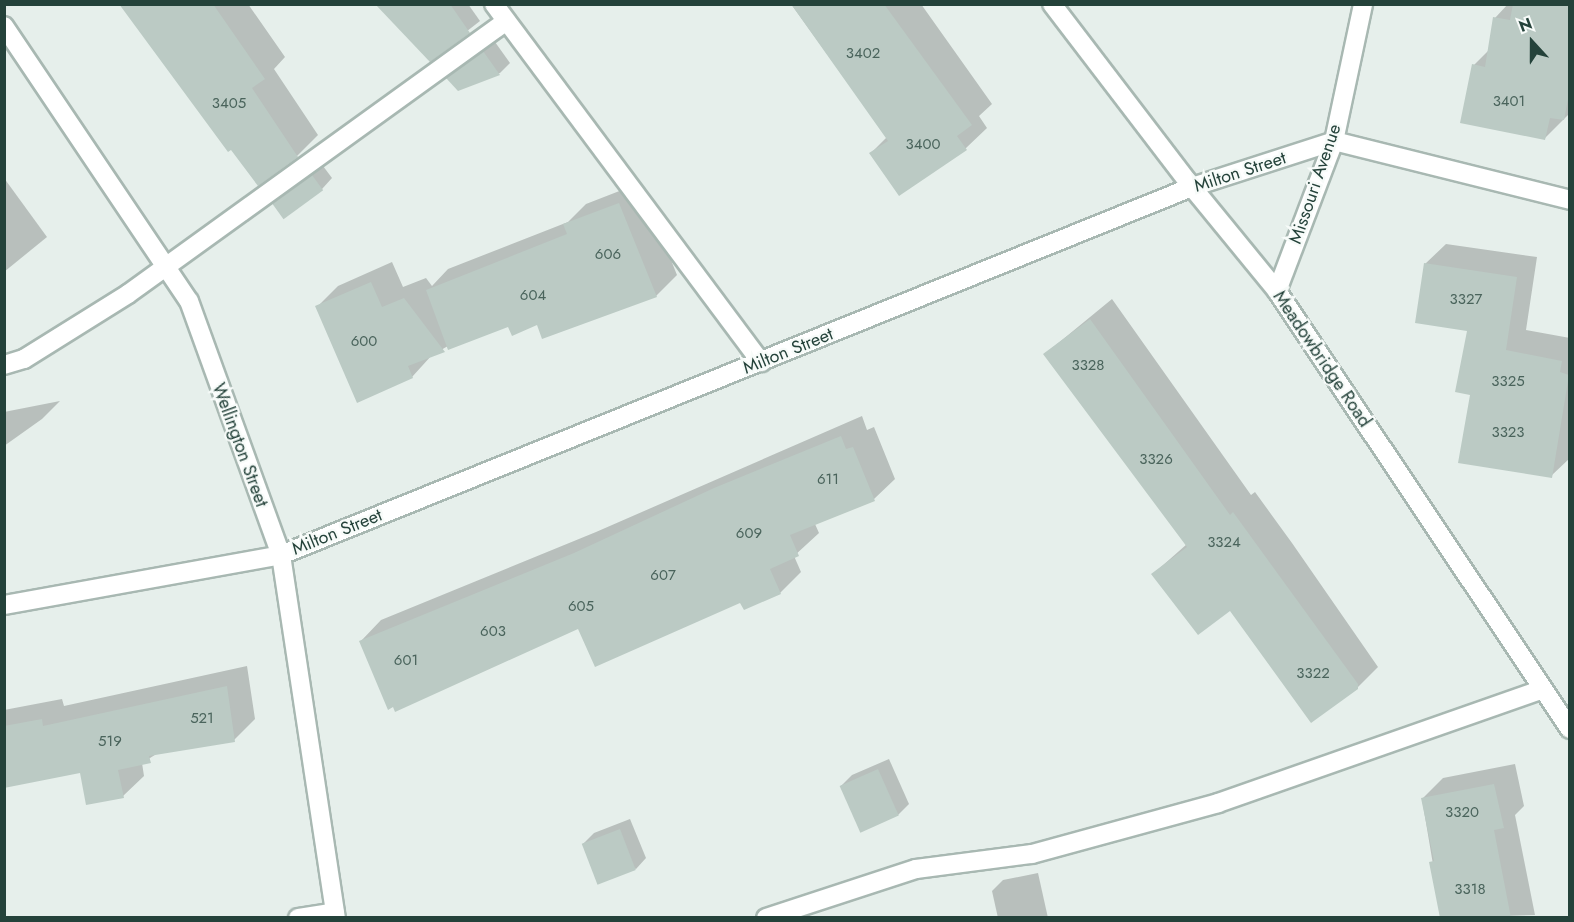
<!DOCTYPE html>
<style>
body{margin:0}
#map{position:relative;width:1574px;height:922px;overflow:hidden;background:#e6efeb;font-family:Jost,sans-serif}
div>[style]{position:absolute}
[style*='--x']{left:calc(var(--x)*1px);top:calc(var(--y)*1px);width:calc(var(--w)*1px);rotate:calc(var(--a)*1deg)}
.shadow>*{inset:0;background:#0003}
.building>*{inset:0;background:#bbcac4;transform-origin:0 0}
.roads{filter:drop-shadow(2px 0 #a8b8b2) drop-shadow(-2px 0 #a8b8b2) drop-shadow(0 2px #a8b8b2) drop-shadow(0 -2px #a8b8b2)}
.lane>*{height:18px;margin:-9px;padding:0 9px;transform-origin:9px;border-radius:9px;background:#fff}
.street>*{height:18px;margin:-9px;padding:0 9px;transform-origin:9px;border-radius:9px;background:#fff}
.secondary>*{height:18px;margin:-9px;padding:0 9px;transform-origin:9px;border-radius:9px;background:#fff}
span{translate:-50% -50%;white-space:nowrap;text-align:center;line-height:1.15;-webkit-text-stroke:4.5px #f7fbf9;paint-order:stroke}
.number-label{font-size:15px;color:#4a645c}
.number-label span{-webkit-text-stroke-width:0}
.street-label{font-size:18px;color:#24423a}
.frame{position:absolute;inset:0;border:6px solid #24423a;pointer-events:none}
.north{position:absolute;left:1502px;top:12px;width:60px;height:60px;-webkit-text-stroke:4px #f7fbf9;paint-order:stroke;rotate:339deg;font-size:16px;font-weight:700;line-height:24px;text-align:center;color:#24423a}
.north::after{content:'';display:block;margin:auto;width:21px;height:27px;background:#24423a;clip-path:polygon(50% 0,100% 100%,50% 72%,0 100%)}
</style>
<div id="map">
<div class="shadow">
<div style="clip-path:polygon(122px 4px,248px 4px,285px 57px,274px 69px,318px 135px,297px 156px)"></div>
<div style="clip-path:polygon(406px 4px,468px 4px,480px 21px,430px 60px)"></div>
<div style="clip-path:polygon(791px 4px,921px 4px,992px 104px,979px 116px,987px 128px,966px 148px,900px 194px,871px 153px,887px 137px)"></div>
<div style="clip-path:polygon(1508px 4px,1570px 4px,1570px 113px,1544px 139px,1474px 65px,1490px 49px,1495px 18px)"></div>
<div style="clip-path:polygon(495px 42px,510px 63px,500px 73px,459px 89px,448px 78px)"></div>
<div style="clip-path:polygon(323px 166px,332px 178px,322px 189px,274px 204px)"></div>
<div style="clip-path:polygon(4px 178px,47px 237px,4px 272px)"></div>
<div style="clip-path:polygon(640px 183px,677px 275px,656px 296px,538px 323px,508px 325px,448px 346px,432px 355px,412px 377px,317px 307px,338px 286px,392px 262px,403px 287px,426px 278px,432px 286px,448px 269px,568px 222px,586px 204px)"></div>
<div style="clip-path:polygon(1446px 244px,1537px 257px,1526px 330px,1570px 338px,1570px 458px,1551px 476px,1471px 393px,1468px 329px,1425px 264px)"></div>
<div style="clip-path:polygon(1112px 299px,1251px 495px,1255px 492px,1292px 543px,1378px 667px,1357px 688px,1231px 609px,1153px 574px,1187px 544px,1045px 354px)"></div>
<div style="clip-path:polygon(60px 401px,42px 419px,4px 446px,4px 412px)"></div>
<div style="clip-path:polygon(862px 416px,867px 430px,874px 427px,895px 479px,874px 499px,815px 524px,819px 533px,794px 556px,801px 572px,780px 593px,579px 627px,361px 641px,381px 620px,596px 532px)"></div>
<div style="clip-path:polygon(247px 666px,255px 719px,234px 740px,158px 753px,142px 763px,144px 776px,123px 796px,81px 771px,4px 785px,4px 710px,62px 699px,64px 706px)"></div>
<div style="clip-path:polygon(889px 759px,909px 804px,898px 815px,841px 786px,852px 775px)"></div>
<div style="clip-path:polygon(1515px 764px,1524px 806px,1515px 815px,1535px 915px,1442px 918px,1422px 799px,1443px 778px)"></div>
<div style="clip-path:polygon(630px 819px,646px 858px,636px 869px,583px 844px,594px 833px)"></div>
<div style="clip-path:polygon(1038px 873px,1048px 918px,998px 918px,992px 891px,1003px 880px)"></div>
</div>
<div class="building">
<div style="clip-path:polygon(119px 4px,213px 4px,265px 79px,252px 88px,298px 157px,258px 186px,231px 150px,228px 152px)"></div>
<div style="clip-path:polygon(375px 4px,450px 4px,470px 33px,430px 62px)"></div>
<div style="clip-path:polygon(791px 4px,884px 4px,972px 125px,957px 136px,967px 150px,899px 196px,869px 153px,888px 141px)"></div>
<div style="clip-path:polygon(1513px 4px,1569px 4px,1569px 94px,1564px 120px,1550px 118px,1545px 140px,1460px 123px,1472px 64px,1485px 67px,1493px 17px,1510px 20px)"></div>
<div style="clip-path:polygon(483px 51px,500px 75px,458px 91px,446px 78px)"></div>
<div style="left:312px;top:175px;width:19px;height:49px;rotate:54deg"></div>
<div style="clip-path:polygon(619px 203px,657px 297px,542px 339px,537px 325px,512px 336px,508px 327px,448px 350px,426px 290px,567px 234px,563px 224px)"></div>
<div style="clip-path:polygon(1424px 263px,1517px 277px,1506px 350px,1562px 361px,1560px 372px,1569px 375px,1552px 478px,1458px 463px,1470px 395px,1455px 392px,1467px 331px,1415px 323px)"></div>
<div style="clip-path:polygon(371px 282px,382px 307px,404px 298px,445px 352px,408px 366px,413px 378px,357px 403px,315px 306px)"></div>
<div style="clip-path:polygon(1090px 319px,1230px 515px,1233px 512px,1358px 684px,1358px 689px,1311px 723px,1230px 611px,1198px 635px,1151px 574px,1187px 547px,1043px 354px)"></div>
<div style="clip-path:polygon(841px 436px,846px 449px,853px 447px,875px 501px,790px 535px,799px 556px,770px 569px,781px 594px,744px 610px,740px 603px,595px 667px,578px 629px,395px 712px,393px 707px,388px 710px,359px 641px,574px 553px,714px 488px)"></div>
<div style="clip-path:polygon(227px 686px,235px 742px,149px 756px,151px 763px,118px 770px,124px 798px,86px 805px,80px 773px,4px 788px,4px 726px,42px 719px,43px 726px)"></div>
<div style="left:878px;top:769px;width:51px;height:42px;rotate:66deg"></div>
<div style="clip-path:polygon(1494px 784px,1504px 828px,1494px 830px,1511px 918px,1440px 918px,1429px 862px,1434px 861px,1421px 798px)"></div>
<div style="left:620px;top:829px;width:44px;height:41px;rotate:69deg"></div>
</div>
<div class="roads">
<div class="lane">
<div style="--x:494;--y:4;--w:447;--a:53.3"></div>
<div style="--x:4;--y:365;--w:21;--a:-17"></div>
<div style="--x:24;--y:359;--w:123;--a:-32"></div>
<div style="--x:128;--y:294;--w:466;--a:-35.8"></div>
<div style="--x:298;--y:918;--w:37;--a:-9"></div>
<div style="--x:766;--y:918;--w:158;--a:-18.1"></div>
<div style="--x:916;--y:869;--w:117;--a:-7.4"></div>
<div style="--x:1032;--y:854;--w:193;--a:-15.3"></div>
<div style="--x:1218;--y:803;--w:344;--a:-19.3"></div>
</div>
<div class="street">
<div style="--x:4;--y:26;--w:331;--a:56.1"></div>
<div style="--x:189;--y:301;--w:270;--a:70.1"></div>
<div style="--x:281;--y:555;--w:367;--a:81.4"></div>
<div style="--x:1277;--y:291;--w:160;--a:-69.2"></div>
<div style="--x:1334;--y:141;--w:140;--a:-78"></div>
<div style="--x:4;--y:605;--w:281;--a:-10.2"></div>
<div style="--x:281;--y:555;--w:983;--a:-22"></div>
<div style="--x:1192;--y:187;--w:149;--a:-17.9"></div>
<div style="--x:1334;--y:141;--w:243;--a:14"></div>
</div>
<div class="secondary">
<div style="--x:1052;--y:4;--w:230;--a:52.6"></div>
<div style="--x:1192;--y:187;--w:134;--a:50.7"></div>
<div style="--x:1277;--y:291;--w:527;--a:56.22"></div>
</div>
</div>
<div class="number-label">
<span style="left:863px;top:54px">3402</span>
<span style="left:1509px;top:102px">3401</span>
<span style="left:229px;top:104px">3405</span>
<span style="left:923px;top:145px">3400</span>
<span style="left:608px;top:255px">606</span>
<span style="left:533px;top:296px">604</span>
<span style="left:1466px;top:300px">3327</span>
<span style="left:364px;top:342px">600</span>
<span style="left:1088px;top:366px">3328</span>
<span style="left:1508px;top:382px">3325</span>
<span style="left:1508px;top:433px">3323</span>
<span style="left:1156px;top:460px">3326</span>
<span style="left:828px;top:480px">611</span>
<span style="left:749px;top:534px">609</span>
<span style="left:1224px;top:543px">3324</span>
<span style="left:663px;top:576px">607</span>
<span style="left:581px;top:607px">605</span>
<span style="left:493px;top:632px">603</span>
<span style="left:406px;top:661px">601</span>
<span style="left:1313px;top:674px">3322</span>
<span style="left:202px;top:719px">521</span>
<span style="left:110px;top:742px">519</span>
<span style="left:1462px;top:813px">3320</span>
<span style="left:1470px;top:890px">3318</span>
</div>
<div class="street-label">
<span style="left:1240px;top:172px;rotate:-18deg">Milton Street</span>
<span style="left:1315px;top:184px;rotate:-71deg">Missouri Avenue</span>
<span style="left:788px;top:351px;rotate:-22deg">Milton Street</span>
<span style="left:1322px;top:359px;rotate:56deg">Meadowbridge Road</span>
<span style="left:240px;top:445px;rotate:70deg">Wellington Street</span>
<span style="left:337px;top:532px;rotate:-22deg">Milton Street</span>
</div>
<div class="frame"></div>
<div class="north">N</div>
</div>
